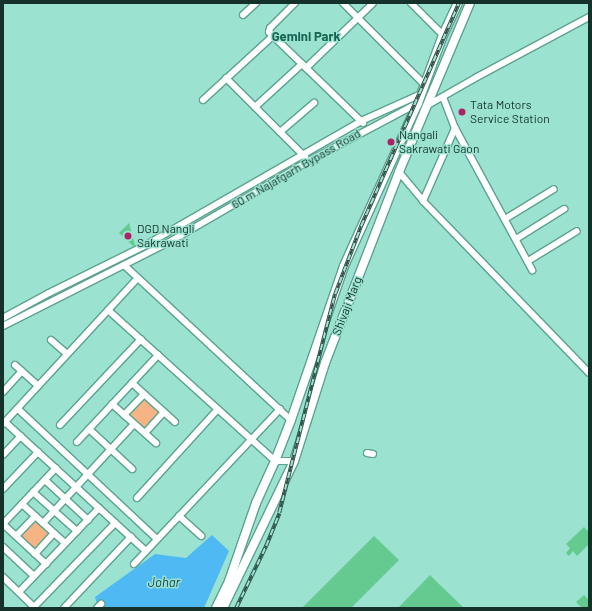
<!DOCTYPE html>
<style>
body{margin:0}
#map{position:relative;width:592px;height:611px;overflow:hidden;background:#9be3d0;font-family:Barlow,sans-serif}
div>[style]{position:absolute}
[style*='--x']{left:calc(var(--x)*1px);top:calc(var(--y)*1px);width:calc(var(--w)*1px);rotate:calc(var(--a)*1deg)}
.green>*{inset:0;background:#f6b485;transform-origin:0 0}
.water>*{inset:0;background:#4eb9f3}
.building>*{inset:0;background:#65ca8f}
.roads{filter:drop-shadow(1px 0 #5ba290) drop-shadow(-1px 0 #5ba290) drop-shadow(0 1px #5ba290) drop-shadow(0 -1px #5ba290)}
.minor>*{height:6px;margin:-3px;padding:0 3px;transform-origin:3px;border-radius:3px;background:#fff}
.major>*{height:8px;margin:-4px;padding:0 4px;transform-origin:4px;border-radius:4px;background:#fff}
.rail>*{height:3.5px;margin-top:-1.75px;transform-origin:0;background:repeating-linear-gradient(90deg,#9be3d0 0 6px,#2e5349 0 12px);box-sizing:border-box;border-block:1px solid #2e5349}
.dots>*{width:11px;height:11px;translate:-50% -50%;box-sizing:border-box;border:2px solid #9be3d0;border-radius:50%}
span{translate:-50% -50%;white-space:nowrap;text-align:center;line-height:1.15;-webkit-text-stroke:3px #9be3d0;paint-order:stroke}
.poi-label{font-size:12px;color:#14312a}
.left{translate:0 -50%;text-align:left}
.street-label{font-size:12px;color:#14312a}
.neighbourhood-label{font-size:13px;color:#166454;font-weight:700}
.water-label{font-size:13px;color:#123f57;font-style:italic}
.frame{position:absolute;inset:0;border:4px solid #14312a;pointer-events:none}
</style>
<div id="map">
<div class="green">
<div style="left:143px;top:398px;width:23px;height:21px;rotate:43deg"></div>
<div style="left:35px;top:518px;width:24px;height:23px;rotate:42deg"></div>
</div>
<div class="water">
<div style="clip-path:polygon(212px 535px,229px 551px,204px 608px,98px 608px,95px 597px,155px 554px,186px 558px)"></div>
</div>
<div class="building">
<div style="clip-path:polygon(129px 223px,135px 245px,133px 246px,119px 233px)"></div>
<div style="clip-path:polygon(584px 527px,589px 532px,589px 544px,577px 556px,573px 551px,569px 556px,566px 553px,570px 548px,566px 544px)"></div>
<div style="clip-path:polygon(374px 536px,399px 560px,351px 608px,302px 608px)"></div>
<div style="clip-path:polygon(430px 575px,439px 584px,464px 608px,398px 608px)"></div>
<div style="clip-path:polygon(584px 595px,589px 600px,589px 608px,582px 608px,576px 602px)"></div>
</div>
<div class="roads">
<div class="minor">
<div style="--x:295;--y:3;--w:35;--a:135"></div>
<div style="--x:270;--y:28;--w:4;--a:104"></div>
<div style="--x:269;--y:32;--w:131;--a:44.1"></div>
<div style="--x:343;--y:3;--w:116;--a:45"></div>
<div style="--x:411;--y:3;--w:45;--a:45"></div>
<div style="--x:243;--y:15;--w:18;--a:-43"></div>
<div style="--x:306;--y:68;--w:93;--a:-44.1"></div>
<div style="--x:226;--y:78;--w:112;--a:45"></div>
<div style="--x:443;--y:97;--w:33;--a:69"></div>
<div style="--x:455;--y:128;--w:162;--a:61.5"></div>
<div style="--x:203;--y:100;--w:96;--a:-42.5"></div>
<div style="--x:428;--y:105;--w:56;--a:-29.7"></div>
<div style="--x:477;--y:77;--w:127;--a:-28.2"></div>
<div style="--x:255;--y:107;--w:64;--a:-42.5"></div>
<div style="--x:280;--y:132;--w:45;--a:-40.5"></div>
<div style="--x:399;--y:172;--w:38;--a:50"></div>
<div style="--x:423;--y:201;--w:239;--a:46"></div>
<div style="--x:423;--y:201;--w:80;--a:-66.3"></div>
<div style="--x:505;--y:219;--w:57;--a:-31.5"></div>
<div style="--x:516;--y:239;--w:57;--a:-32"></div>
<div style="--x:528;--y:261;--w:57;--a:-31.5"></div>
<div style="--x:124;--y:265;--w:228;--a:42.9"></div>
<div style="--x:108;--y:310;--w:225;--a:42.1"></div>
<div style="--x:275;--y:461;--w:19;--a:0"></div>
<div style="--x:3;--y:318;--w:52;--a:-28.5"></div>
<div style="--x:49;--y:293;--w:106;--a:-26.3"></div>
<div style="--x:144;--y:246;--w:250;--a:-29.9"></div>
<div style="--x:361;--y:121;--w:66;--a:-24.2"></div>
<div style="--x:3;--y:326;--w:191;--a:-26.8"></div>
<div style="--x:173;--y:240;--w:157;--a:-30.2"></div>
<div style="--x:309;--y:161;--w:123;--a:-28"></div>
<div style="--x:51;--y:340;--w:21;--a:41"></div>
<div style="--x:15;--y:365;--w:31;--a:42"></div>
<div style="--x:132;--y:383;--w:58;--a:42.2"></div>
<div style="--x:3;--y:392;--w:28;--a:-48"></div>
<div style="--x:112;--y:404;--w:59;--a:41.6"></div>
<div style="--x:18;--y:409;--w:190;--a:43.1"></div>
<div style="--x:124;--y:415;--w:29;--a:-46"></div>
<div style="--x:5;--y:422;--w:191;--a:42.5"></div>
<div style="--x:3;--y:424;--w:197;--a:-47.3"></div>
<div style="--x:60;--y:425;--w:118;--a:-46.7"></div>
<div style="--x:89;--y:429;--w:59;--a:42.9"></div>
<div style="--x:145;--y:433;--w:28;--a:-48"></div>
<div style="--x:77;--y:442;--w:119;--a:-47"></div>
<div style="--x:367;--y:453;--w:6;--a:9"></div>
<div style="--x:3;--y:455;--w:26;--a:-47"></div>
<div style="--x:45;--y:480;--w:59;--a:42.9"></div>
<div style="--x:3;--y:489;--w:51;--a:-46.6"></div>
<div style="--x:33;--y:492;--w:59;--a:41.6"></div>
<div style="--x:137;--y:498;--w:120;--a:-47.7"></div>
<div style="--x:22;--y:504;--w:58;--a:42.2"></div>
<div style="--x:179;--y:516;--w:30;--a:42"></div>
<div style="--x:43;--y:523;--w:134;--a:-47.4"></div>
<div style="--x:3;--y:524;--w:77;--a:-46.6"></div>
<div style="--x:3;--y:524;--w:59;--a:42.9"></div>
<div style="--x:16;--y:536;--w:28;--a:-46"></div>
<div style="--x:3;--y:547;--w:42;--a:43.1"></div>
<div style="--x:35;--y:554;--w:28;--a:-48"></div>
<div style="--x:134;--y:564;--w:213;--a:-46.7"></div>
<div style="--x:3;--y:577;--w:45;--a:44.1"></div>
<div style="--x:19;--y:592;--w:116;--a:-46.4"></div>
<div style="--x:34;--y:607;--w:117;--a:-46"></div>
<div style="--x:64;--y:608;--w:98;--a:-46.7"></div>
<div style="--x:97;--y:608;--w:6;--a:-45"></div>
</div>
<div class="major">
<div style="--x:216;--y:608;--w:30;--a:-64"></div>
<div style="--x:229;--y:581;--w:83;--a:-70.9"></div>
<div style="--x:256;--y:503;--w:46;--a:-65.7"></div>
<div style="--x:275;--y:461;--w:44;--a:-68.7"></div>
<div style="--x:291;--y:420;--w:163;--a:-71"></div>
<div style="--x:344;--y:266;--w:179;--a:-65.6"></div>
<div style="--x:418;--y:103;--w:72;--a:-69.8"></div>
<div style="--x:443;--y:35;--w:35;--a:-65"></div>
<div style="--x:223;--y:608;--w:163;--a:-64.2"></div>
<div style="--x:294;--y:461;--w:103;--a:-72.4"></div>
<div style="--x:325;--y:363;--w:205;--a:-68.8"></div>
<div style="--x:399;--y:172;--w:183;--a:-67.2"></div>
</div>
</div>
<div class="rail">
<div style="--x:236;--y:608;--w:69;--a:-64.2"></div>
<div style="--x:266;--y:546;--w:35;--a:-68"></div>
<div style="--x:279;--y:513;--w:226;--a:-75.7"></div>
<div style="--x:335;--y:294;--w:73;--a:-69.1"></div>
<div style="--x:361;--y:226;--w:244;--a:-66.3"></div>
</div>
<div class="dots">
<div style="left:462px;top:112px;background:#ac2367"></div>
<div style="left:391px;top:142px;background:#ac2367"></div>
<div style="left:128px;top:236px;background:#ac2367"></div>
</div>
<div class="poi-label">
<span class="left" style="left:470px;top:112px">Tata Motors<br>Service Station</span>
<span class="left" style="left:399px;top:142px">Nangali<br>Sakrawati Gaon</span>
<span class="left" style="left:137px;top:236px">DGD Nangli<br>Sakrawati</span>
</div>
<div class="street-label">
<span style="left:296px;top:169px;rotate:-30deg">60 m Najafgarh Bypass Road</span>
<span style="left:347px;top:306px;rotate:-69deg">Shivaji Marg</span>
</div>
<div class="neighbourhood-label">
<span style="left:306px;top:36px">Gemini Park</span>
</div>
<div class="water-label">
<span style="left:164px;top:582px">Johar</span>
</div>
<div class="frame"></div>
</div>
